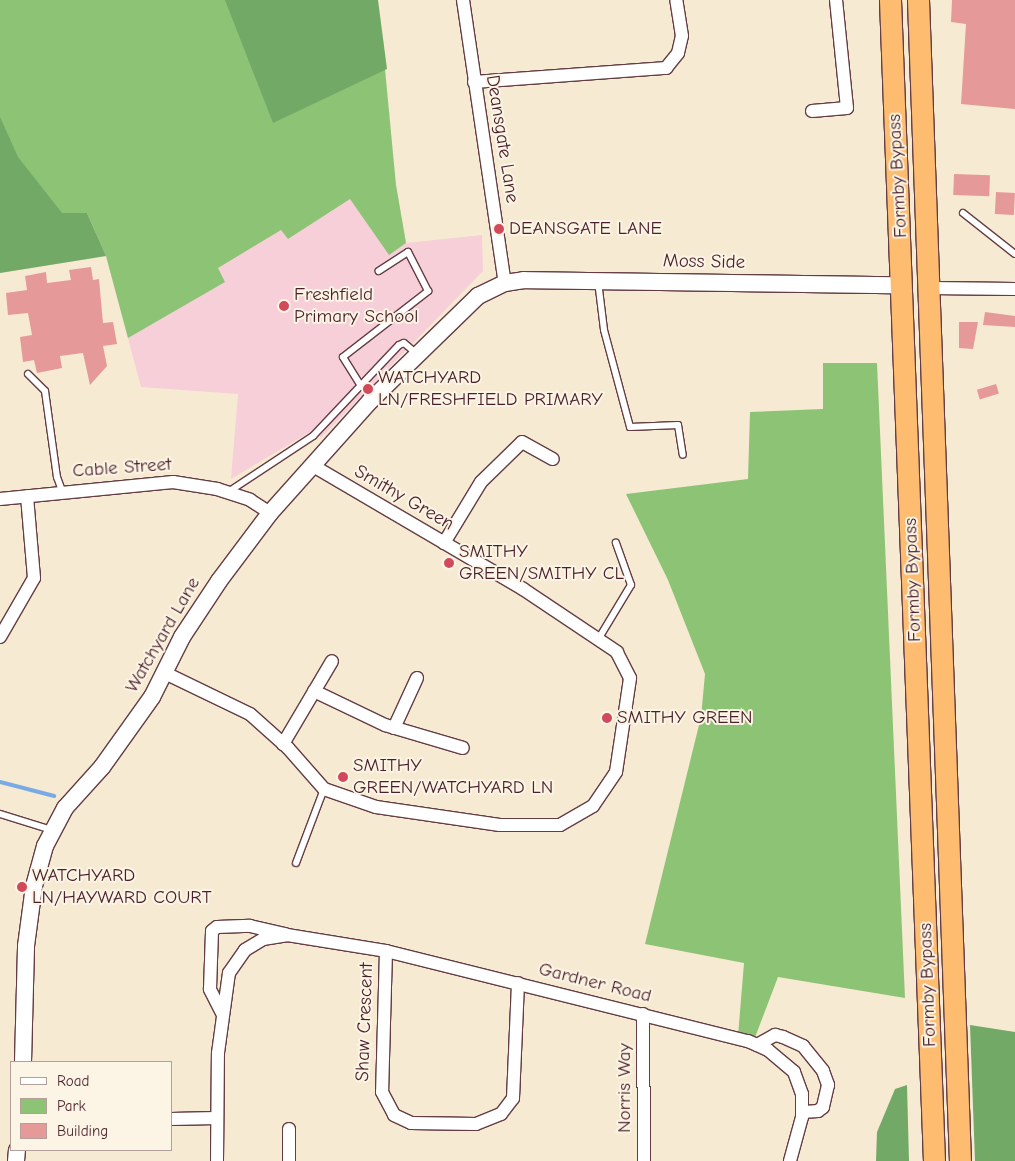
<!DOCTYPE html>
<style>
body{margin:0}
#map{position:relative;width:1015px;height:1161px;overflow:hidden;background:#f7ead3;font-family:"Comic Neue",sans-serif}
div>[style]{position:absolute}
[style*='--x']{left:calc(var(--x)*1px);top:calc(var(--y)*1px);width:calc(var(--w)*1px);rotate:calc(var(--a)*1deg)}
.built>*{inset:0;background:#f6cfd8}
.green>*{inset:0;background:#8dc375}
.forest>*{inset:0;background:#72a966}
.stream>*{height:4px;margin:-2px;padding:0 2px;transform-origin:2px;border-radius:2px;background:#7aaae5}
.building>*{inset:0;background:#e59998;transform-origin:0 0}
.roads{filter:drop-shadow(1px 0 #643d44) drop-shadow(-1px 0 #643d44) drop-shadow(0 1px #643d44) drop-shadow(0 -1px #643d44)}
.service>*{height:6px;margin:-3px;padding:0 3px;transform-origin:3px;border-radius:3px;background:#fff}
.minor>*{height:12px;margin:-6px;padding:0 6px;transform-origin:6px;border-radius:6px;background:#fff}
.tertiary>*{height:16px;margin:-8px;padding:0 8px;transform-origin:8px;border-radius:8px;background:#fff}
.trunk>*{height:21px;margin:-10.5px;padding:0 10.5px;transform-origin:10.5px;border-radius:10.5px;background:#febc70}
.dots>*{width:14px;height:14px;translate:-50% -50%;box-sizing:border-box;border:2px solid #fcf5e5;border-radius:50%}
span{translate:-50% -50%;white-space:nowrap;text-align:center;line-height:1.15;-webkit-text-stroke:4px #fcf5e5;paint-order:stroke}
.street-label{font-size:19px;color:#4a1f2b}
.poi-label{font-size:19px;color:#4a1f2b}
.left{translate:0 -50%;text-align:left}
.legend{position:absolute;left:10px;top:1061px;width:162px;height:90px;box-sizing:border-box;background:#fcf5e5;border:1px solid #b59f9b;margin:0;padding:6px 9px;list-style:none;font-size:15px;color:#4a1f2b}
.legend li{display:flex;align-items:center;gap:10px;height:25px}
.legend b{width:25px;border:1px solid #b59f9b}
</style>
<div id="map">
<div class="built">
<div style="clip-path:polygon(390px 112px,388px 122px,396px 185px,406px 243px,482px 235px,483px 271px,321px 438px,315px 429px,231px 479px,238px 394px,141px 387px,106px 256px,0 273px)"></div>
</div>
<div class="green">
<div style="clip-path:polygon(0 0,374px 0,385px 69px,396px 185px,406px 243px,389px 255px,350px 199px,288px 239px,281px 230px,218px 268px,225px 282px,128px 338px,106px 256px,87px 213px,0 255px)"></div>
<div style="clip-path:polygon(823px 363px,877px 363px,905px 998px,778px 977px,754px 1040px,738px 1036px,744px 963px,645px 944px,701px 717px,705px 674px,668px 580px,626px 494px,748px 479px,750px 412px,823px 409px)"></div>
</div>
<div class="forest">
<div style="clip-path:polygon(225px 0,378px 0,387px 69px,273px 123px)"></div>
<div style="clip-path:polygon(0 117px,18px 157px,62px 213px,87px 213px,106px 256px,0 273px)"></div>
<div style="clip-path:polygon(970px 1025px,1015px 1032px,1015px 1161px,975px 1161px)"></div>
<div style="clip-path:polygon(907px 1085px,909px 1161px,876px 1161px,877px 1132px,895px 1089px)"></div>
</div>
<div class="stream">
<div style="--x:0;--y:782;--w:56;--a:14.5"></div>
</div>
<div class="building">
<div style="clip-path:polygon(952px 0,1015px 0,1015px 109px,961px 104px,966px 24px,951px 22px)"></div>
<div style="left:954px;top:174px;width:36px;height:21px;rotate:2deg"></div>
<div style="left:996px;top:192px;width:19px;height:22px;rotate:3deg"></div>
<div style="clip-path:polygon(91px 267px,93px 280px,99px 279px,103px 323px,113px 322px,117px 344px,103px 346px,107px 366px,90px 385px,83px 353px,60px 356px,62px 368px,37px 373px,34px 360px,23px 362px,20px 337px,32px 335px,28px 313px,8px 315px,6px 293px,27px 290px,25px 276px,46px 272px,47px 283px,71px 280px,69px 270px)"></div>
<div style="clip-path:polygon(985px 312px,1015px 316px,1015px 327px,983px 325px)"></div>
<div style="clip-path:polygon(959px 322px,978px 322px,973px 349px,959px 348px)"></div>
<div style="left:996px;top:384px;width:10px;height:20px;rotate:73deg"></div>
</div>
<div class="roads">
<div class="service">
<div style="--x:963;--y:213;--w:66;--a:38.3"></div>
<div style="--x:598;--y:281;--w:49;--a:83"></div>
<div style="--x:604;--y:330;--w:100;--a:75"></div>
<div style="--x:630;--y:427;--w:48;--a:-2.4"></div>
<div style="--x:678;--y:425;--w:30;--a:81"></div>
<div style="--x:28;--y:374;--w:24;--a:45"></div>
<div style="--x:45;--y:391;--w:87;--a:82.1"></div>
<div style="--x:57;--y:477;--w:15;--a:70"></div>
<div style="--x:361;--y:386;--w:34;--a:-122"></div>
<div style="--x:343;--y:357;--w:108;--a:-37.8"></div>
<div style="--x:428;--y:291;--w:44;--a:-117.1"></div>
<div style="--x:408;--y:252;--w:35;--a:147"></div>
<div style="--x:228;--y:492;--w:102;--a:-33.4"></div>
<div style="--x:313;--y:436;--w:125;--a:-46.6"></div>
<div style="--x:399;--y:345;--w:5;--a:-22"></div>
<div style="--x:404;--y:343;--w:17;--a:40"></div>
<div style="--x:599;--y:638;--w:62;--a:-58.9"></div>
<div style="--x:631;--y:585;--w:45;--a:-109.7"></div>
<div style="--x:0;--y:814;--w:54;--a:17.1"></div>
<div style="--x:296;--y:863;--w:79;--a:-69.3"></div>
</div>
<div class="minor">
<div style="--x:463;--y:0;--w:286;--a:81.6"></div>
<div style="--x:474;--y:82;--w:193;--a:-4.2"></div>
<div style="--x:666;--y:68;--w:19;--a:-51"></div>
<div style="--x:678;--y:53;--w:17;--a:-77"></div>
<div style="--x:682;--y:36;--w:36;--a:-99"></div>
<div style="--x:812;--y:111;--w:35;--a:-5"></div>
<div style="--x:847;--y:108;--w:109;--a:-95.8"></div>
<div style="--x:930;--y:288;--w:85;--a:0.7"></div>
<div style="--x:0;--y:499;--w:174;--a:-5.6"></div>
<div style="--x:173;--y:482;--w:45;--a:9"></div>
<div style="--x:217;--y:489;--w:35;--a:18"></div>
<div style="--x:250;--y:500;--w:24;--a:33"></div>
<div style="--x:444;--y:543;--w:71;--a:-58.8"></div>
<div style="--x:481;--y:482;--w:57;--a:-44.3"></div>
<div style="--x:522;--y:442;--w:35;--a:29"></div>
<div style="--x:0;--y:637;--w:68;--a:-60"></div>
<div style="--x:34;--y:578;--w:82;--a:-94.9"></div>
<div style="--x:165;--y:673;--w:94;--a:25.8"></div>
<div style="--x:250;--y:714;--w:51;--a:41.8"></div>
<div style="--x:288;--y:748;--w:55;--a:48.7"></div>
<div style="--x:324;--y:789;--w:55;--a:19.1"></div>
<div style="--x:376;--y:807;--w:125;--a:8.3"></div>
<div style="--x:500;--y:825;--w:60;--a:0"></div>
<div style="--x:560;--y:825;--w:38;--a:-30"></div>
<div style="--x:593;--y:806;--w:41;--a:-55.9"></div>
<div style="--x:616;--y:772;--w:95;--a:-81.5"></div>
<div style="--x:630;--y:678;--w:29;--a:-117"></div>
<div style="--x:617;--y:652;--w:113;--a:-146.2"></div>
<div style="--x:523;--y:589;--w:245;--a:-149.6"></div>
<div style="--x:314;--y:691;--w:79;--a:25.6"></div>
<div style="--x:385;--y:725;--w:81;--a:16.4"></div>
<div style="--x:394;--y:728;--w:55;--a:-65.3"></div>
<div style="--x:283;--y:744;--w:96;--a:-59.4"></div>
<div style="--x:386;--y:951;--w:141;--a:91.6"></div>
<div style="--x:382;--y:1092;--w:26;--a:62"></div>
<div style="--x:394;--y:1115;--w:19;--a:25"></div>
<div style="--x:411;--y:1123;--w:65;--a:0.9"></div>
<div style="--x:476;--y:1124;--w:27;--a:-22"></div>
<div style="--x:501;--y:1114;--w:20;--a:-53"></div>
<div style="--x:513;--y:1098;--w:115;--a:-87.5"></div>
<div style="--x:222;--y:1013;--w:27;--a:-117"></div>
<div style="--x:210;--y:989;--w:58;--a:-88"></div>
<div style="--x:212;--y:931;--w:6;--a:-39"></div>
<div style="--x:217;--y:927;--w:33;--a:-2"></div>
<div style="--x:250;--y:926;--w:37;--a:13"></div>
<div style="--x:643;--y:1014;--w:147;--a:89.6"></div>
<div style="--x:757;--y:1045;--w:21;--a:-29"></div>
<div style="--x:775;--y:1035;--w:8;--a:14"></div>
<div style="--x:783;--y:1037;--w:22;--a:24"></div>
<div style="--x:803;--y:1046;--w:32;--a:51"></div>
<div style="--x:823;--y:1071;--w:15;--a:70"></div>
<div style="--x:828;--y:1085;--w:23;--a:103"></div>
<div style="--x:823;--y:1107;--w:6;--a:141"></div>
<div style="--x:818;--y:1111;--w:16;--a:176"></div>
<div style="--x:171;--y:1119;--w:45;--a:-1.3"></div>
<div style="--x:289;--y:1129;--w:32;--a:90"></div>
<div style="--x:217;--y:1161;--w:108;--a:-89.5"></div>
<div style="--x:218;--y:1053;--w:81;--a:-82.2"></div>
<div style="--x:229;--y:973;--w:28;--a:-55"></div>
<div style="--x:245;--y:950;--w:21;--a:-31"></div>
<div style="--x:263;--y:939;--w:24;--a:-9"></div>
<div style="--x:287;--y:935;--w:100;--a:9.2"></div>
<div style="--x:386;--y:951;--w:373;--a:14"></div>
<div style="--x:748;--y:1041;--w:22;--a:24"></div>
<div style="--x:768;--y:1050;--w:34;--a:40"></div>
<div style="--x:794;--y:1072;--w:23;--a:70"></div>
<div style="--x:802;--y:1094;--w:23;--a:90"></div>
<div style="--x:802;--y:1117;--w:46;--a:105.3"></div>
</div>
<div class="tertiary">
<div style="--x:23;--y:1062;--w:116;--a:-88.5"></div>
<div style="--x:26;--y:946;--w:61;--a:-82.4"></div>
<div style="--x:34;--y:886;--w:41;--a:-74.6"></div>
<div style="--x:45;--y:846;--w:43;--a:-62.2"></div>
<div style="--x:65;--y:808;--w:55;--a:-47.9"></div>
<div style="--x:102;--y:767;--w:86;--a:-54.5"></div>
<div style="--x:152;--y:697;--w:67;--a:-63.4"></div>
<div style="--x:182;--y:637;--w:67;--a:-56.5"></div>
<div style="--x:219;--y:581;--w:85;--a:-53.1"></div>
<div style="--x:270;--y:513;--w:150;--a:-48.2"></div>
<div style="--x:370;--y:401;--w:151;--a:-44.2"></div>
<div style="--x:478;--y:296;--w:30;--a:-26"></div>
<div style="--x:505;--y:283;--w:19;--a:-9"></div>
<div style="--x:524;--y:280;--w:379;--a:0.8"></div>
<div style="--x:16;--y:1161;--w:11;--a:-85"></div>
</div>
<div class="trunk">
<div style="--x:890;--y:0;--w:1162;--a:87.83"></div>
<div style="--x:918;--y:0;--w:1162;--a:87.93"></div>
</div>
</div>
<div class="dots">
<div style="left:499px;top:229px;background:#d1495b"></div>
<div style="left:284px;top:306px;background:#d1495b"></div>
<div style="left:368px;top:389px;background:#d1495b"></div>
<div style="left:449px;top:563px;background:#d1495b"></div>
<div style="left:607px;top:718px;background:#d1495b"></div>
<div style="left:343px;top:777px;background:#d1495b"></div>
<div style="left:22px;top:887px;background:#d1495b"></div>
</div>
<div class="street-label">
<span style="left:502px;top:139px;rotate:81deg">Deansgate Lane</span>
<span style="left:898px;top:176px;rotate:-93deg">Formby Bypass</span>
<span style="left:704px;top:262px;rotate:1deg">Moss Side</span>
<span style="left:122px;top:468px;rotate:-4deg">Cable Street</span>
<span style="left:404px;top:498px;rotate:30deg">Smithy Green</span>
<span style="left:913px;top:580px;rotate:-92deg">Formby Bypass</span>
<span style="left:163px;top:635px;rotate:-60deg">Watchyard Lane</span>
<span style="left:595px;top:983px;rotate:14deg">Gardner Road</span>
<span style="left:928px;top:985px;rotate:-92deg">Formby Bypass</span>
<span style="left:365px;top:1022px;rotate:-88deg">Shaw Crescent</span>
<span style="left:625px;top:1088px;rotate:-90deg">Norris Way</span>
</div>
<div class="poi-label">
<span class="left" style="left:509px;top:229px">DEANSGATE LANE</span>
<span class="left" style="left:294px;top:306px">Freshfield<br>Primary School</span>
<span class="left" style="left:378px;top:389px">WATCHYARD<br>LN/FRESHFIELD PRIMARY</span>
<span class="left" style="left:459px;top:563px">SMITHY<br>GREEN/SMITHY CL</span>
<span class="left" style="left:617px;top:718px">SMITHY GREEN</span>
<span class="left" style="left:353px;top:777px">SMITHY<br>GREEN/WATCHYARD LN</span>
<span class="left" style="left:32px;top:887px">WATCHYARD<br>LN/HAYWARD COURT</span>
</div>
<ul class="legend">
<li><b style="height:6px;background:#fff"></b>Road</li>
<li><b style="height:14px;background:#8dc375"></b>Park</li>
<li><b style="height:14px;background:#e59998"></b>Building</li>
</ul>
</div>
